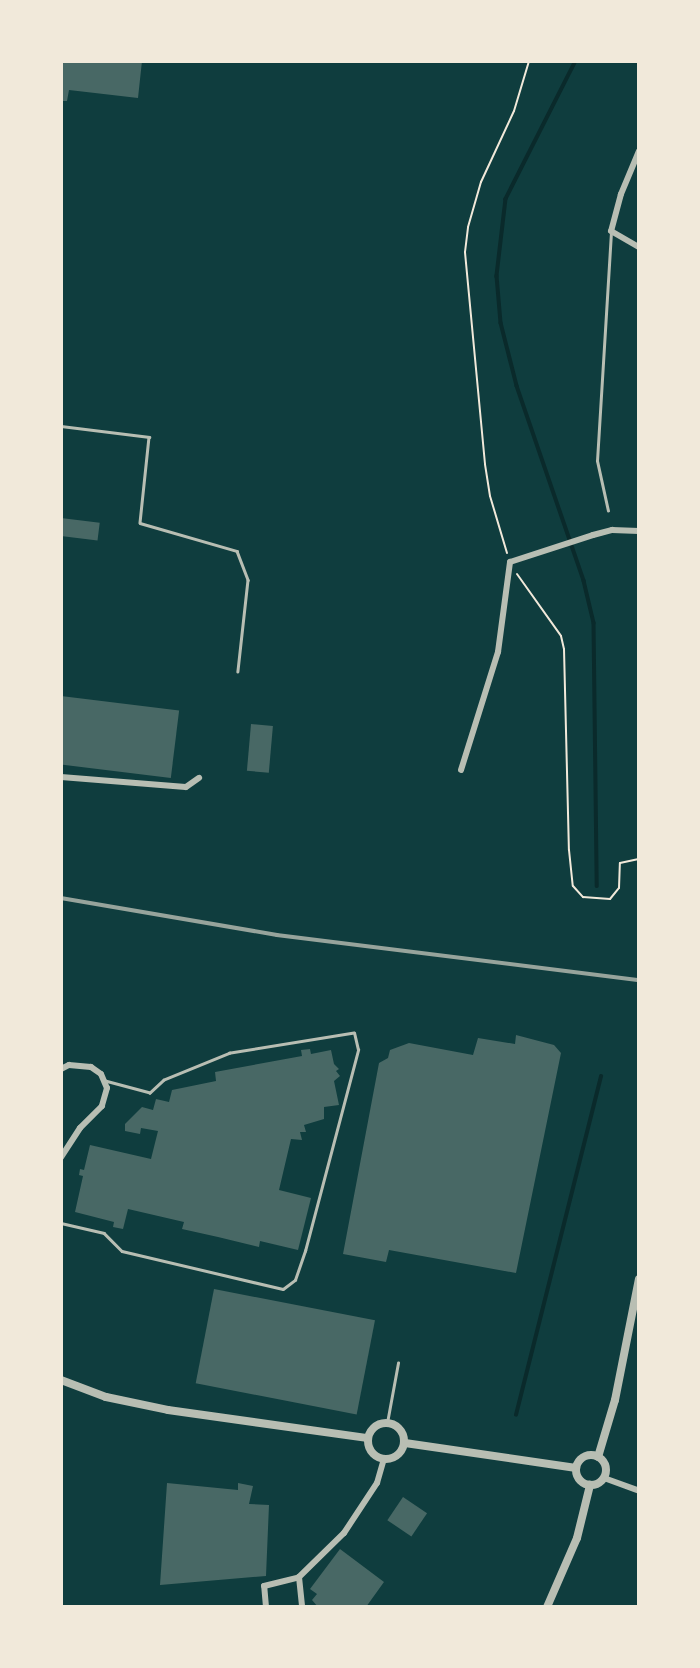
<!DOCTYPE html>
<style>
body{margin:0}
#map{position:relative;width:700px;height:1668px;overflow:hidden;background:#0f3d3e;font-family:Signika,sans-serif}
div>[style]{position:absolute}
[style*='--x']{left:calc(var(--x)*1px);top:calc(var(--y)*1px);width:calc(var(--w)*1px);rotate:calc(var(--a)*1deg)}
.stream>*{height:3.5px;margin:-1.75px;padding:0 1.75px;transform-origin:1.75px;border-radius:1.75px;background:#0a2a2b}
.building>*{inset:0;background:#486865;transform-origin:0 0}
.path>*{height:2px;margin:-1px;padding:0 1px;transform-origin:1px;border-radius:1px;background:#f1e9da}
.service>*{height:2.5px;margin:-1.25px;padding:0 1.25px;transform-origin:1.25px;border-radius:1.25px;background:#b8beb3}
.minor>*{height:6px;margin:-3px;padding:0 3px;transform-origin:3px;border-radius:3px;background:#b8beb3}
.tertiary>*{height:8px;margin:-4px;padding:0 4px;transform-origin:4px;border-radius:4px;background:#b8beb3}
.tertiary>.ring{margin:-4px;padding:0;box-sizing:content-box;background:none;border:8px solid #b8beb3;border-radius:50%}
.rail>*{height:3.5px;margin:-1.75px;padding:0 1.75px;transform-origin:1.75px;border-radius:1.75px;background:#97a49c}
span{translate:-50% -50%;white-space:nowrap;text-align:center;line-height:1.15;-webkit-text-stroke:7px #f1e9da;paint-order:stroke}
.frame{position:absolute;inset:0;border:63px solid #f1e9da;pointer-events:none}
</style>
<div id="map">
<div class="stream">
<div style="--x:576;--y:61;--w:155;--a:116.9"></div>
<div style="--x:506;--y:199;--w:78;--a:96.7"></div>
<div style="--x:497;--y:276;--w:47;--a:85.1"></div>
<div style="--x:501;--y:323;--w:65;--a:75.7"></div>
<div style="--x:517;--y:386;--w:206;--a:71"></div>
<div style="--x:584;--y:581;--w:43;--a:76.6"></div>
<div style="--x:594;--y:623;--w:263;--a:89.3"></div>
<div style="--x:516;--y:1415;--w:349;--a:-75.9"></div>
</div>
<div class="building">
<div style="clip-path:polygon(61px 61px,142px 61px,138px 98px,69px 90px,67px 101px,61px 101px)"></div>
<div style="left:61px;top:518px;width:39px;height:18px;rotate:7deg"></div>
<div style="left:61px;top:696px;width:119px;height:68px;rotate:7deg"></div>
<div style="left:251px;top:724px;width:22px;height:47px;rotate:5deg"></div>
<div style="clip-path:polygon(516px 1035px,554px 1045px,561px 1053px,516px 1273px,389px 1250px,386px 1262px,343px 1254px,379px 1063px,388px 1058px,390px 1050px,409px 1043px,473px 1055px,478px 1038px,515px 1044px)"></div>
<div style="clip-path:polygon(310px 1049px,311px 1054px,331px 1050px,334px 1064px,339px 1069px,336px 1071px,340px 1076px,334px 1081px,339px 1105px,324px 1107px,324px 1119px,304px 1125px,306px 1132px,300px 1132px,302px 1140px,291px 1139px,279px 1190px,311px 1198px,298px 1250px,260px 1241px,259px 1247px,218px 1237px,182px 1229px,184px 1222px,128px 1209px,123px 1229px,113px 1227px,114px 1222px,75px 1212px,83px 1176px,79px 1175px,80px 1169px,84px 1170px,90px 1145px,151px 1159px,158px 1131px,141px 1128px,140px 1134px,125px 1131px,125px 1124px,142px 1107px,153px 1110px,156px 1099px,169px 1102px,172px 1090px,216px 1081px,215px 1072px,302px 1056px,301px 1050px)"></div>
<div style="left:214px;top:1289px;width:164px;height:96px;rotate:11deg"></div>
<div style="clip-path:polygon(167px 1483px,238px 1490px,238px 1483px,253px 1486px,249px 1504px,269px 1505px,266px 1576px,160px 1585px)"></div>
<div style="left:403px;top:1497px;width:29px;height:28px;rotate:34deg"></div>
<div style="clip-path:polygon(340px 1549px,384px 1582px,366px 1607px,318px 1607px,312px 1600px,317px 1594px,310px 1589px)"></div>
</div>
<div class="path">
<div style="--x:507;--y:553;--w:59;--a:-106.6"></div>
<div style="--x:490;--y:496;--w:32;--a:-99"></div>
<div style="--x:485;--y:464;--w:213;--a:-95.4"></div>
<div style="--x:465;--y:252;--w:25;--a:-83"></div>
<div style="--x:468;--y:227;--w:47;--a:-73.9"></div>
<div style="--x:481;--y:182;--w:78;--a:-65.1"></div>
<div style="--x:514;--y:111;--w:52;--a:-73.3"></div>
<div style="--x:517;--y:574;--w:76;--a:54.6"></div>
<div style="--x:561;--y:636;--w:13;--a:77"></div>
<div style="--x:564;--y:649;--w:201;--a:88.6"></div>
<div style="--x:569;--y:850;--w:36;--a:84"></div>
<div style="--x:573;--y:886;--w:15;--a:48"></div>
<div style="--x:583;--y:897;--w:27;--a:4"></div>
<div style="--x:610;--y:899;--w:14;--a:-51"></div>
<div style="--x:619;--y:888;--w:25;--a:-88"></div>
<div style="--x:620;--y:863;--w:19;--a:-12"></div>
</div>
<div class="service">
<div style="--x:61;--y:426;--w:89;--a:7.1"></div>
<div style="--x:149;--y:437;--w:86;--a:96"></div>
<div style="--x:140;--y:523;--w:101;--a:16.1"></div>
<div style="--x:237;--y:551;--w:31;--a:69"></div>
<div style="--x:248;--y:580;--w:92;--a:96.3"></div>
<div style="--x:608;--y:511;--w:51;--a:-102.4"></div>
<div style="--x:597;--y:461;--w:230;--a:-86.5"></div>
<div style="--x:61;--y:1223;--w:44;--a:13.1"></div>
<div style="--x:104;--y:1233;--w:25;--a:45"></div>
<div style="--x:122;--y:1251;--w:165;--a:13.3"></div>
<div style="--x:283;--y:1289;--w:15;--a:-37"></div>
<div style="--x:295;--y:1280;--w:31;--a:-71"></div>
<div style="--x:305;--y:1251;--w:208;--a:-75.2"></div>
<div style="--x:358;--y:1050;--w:17;--a:-103"></div>
<div style="--x:354;--y:1033;--w:126;--a:170.8"></div>
<div style="--x:230;--y:1053;--w:71;--a:157.8"></div>
<div style="--x:164;--y:1080;--w:19;--a:137"></div>
<div style="--x:150;--y:1093;--w:47;--a:-165.1"></div>
<div style="--x:387;--y:1423;--w:61;--a:-79.6"></div>
</div>
<div class="minor">
<div style="--x:639;--y:151;--w:47;--a:112.7"></div>
<div style="--x:621;--y:194;--w:38;--a:105"></div>
<div style="--x:611;--y:231;--w:32;--a:30"></div>
<div style="--x:461;--y:770;--w:124;--a:-72.6"></div>
<div style="--x:498;--y:652;--w:91;--a:-82.4"></div>
<div style="--x:510;--y:562;--w:87;--a:-18"></div>
<div style="--x:593;--y:535;--w:20;--a:-15"></div>
<div style="--x:612;--y:530;--w:27;--a:2"></div>
<div style="--x:61;--y:777;--w:125;--a:4.6"></div>
<div style="--x:186;--y:787;--w:16;--a:-35"></div>
<div style="--x:61;--y:1069;--w:9;--a:-27"></div>
<div style="--x:69;--y:1065;--w:22;--a:5"></div>
<div style="--x:91;--y:1067;--w:12;--a:35"></div>
<div style="--x:101;--y:1074;--w:15;--a:67"></div>
<div style="--x:107;--y:1088;--w:19;--a:106"></div>
<div style="--x:102;--y:1106;--w:31;--a:135"></div>
<div style="--x:80;--y:1128;--w:35;--a:123"></div>
<div style="--x:604;--y:1478;--w:37;--a:20"></div>
<div style="--x:299;--y:1577;--w:30;--a:84"></div>
<div style="--x:266;--y:1607;--w:21;--a:-95"></div>
<div style="--x:264;--y:1586;--w:36;--a:-14"></div>
<div style="--x:299;--y:1577;--w:63;--a:-44.4"></div>
<div style="--x:344;--y:1533;--w:60;--a:-56.6"></div>
<div style="--x:377;--y:1483;--w:25;--a:-74"></div>
</div>
<div class="tertiary">
<div style="--x:61;--y:1380;--w:48;--a:20.7"></div>
<div style="--x:106;--y:1397;--w:63;--a:11.8"></div>
<div style="--x:168;--y:1410;--w:202;--a:8"></div>
<div class="ring" style="left:368px;top:1423px;width:28px;height:28px"></div>
<div style="--x:405;--y:1443;--w:173;--a:8.3"></div>
<div class="ring" style="left:576px;top:1455px;width:22px;height:22px"></div>
<div style="--x:598;--y:1457;--w:59;--a:-73.4"></div>
<div style="--x:615;--y:1400;--w:123;--a:-78.8"></div>
<div style="--x:547;--y:1607;--w:75;--a:-66.5"></div>
<div style="--x:577;--y:1538;--w:55;--a:-76.2"></div>
</div>
<div class="rail">
<div style="--x:61;--y:898;--w:219;--a:9.7"></div>
<div style="--x:277;--y:935;--w:365;--a:7.1"></div>
</div>
<div class="frame"></div>
</div>
